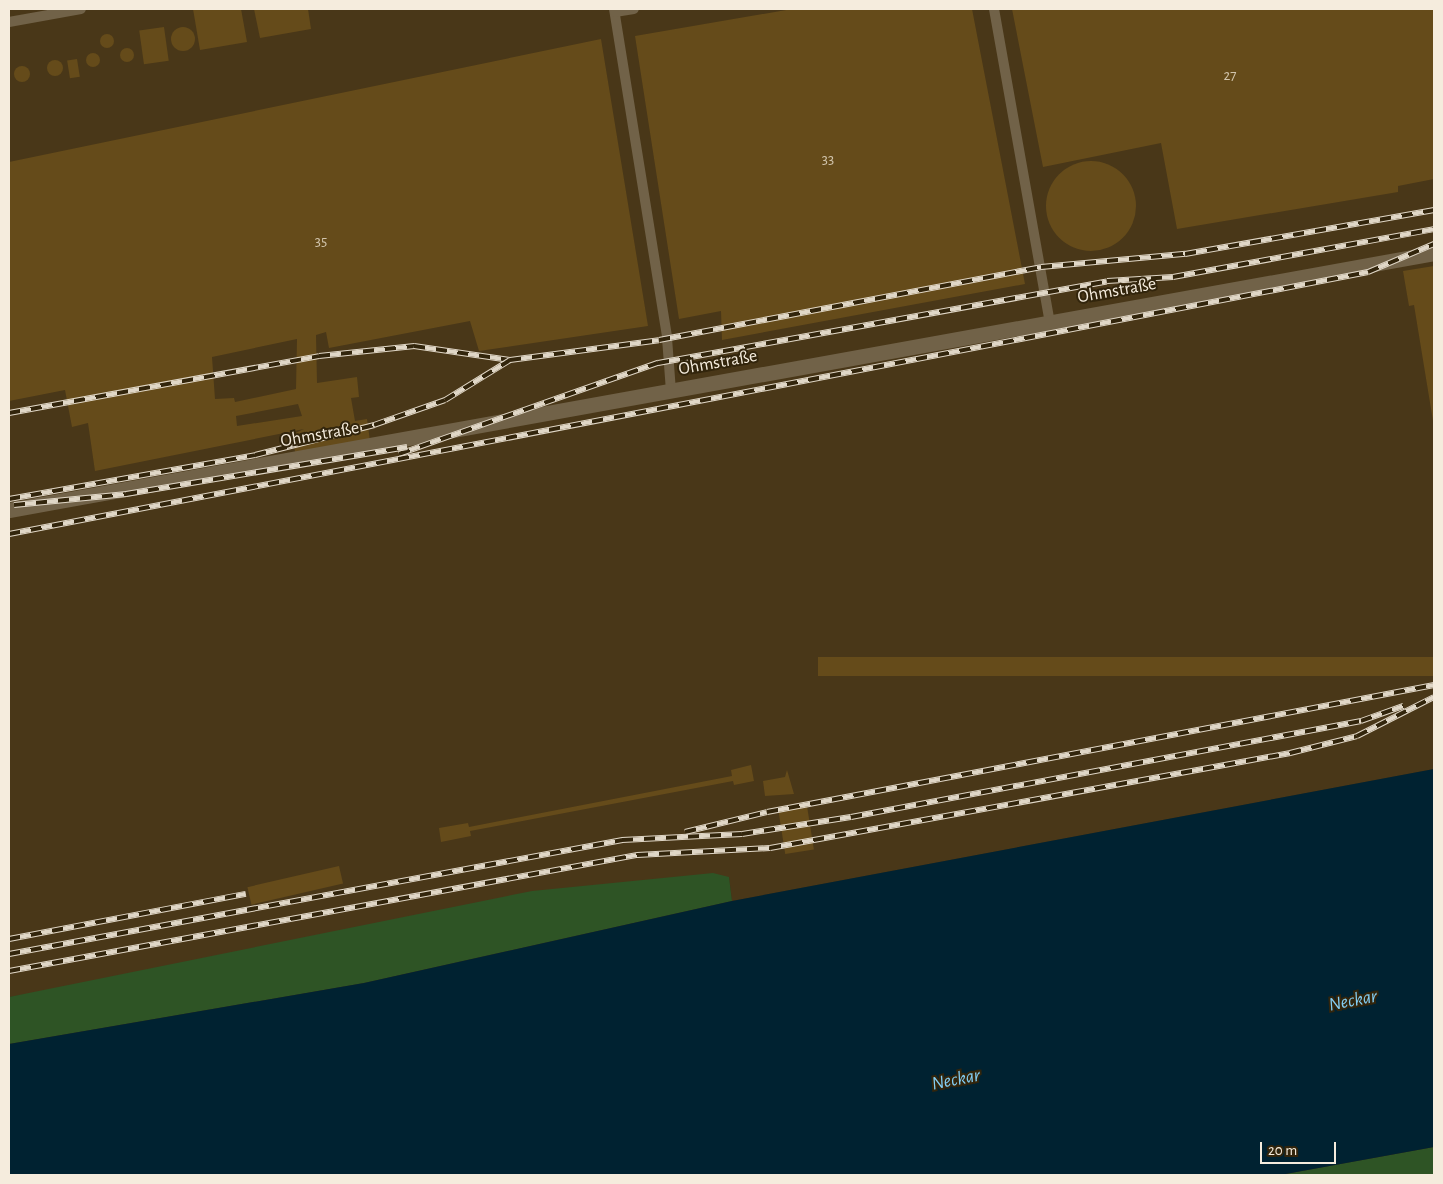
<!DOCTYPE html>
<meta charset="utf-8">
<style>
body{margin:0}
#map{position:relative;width:1443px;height:1184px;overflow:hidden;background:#3c2f16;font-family:"Alegreya Sans",sans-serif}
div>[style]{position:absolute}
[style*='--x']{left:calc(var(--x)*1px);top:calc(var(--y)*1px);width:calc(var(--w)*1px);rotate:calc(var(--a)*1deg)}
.built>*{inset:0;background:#493718}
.green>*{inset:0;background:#2e5425}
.water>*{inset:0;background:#002231}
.building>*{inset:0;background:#654b1a;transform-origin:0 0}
.round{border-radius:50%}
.service>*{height:10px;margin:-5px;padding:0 5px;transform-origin:5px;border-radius:5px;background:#716248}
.minor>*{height:15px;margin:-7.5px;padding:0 7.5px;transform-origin:7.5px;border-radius:7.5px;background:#716248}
.rail>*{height:5.5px;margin-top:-2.75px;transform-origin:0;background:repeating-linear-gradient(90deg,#32250c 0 11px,#e0d7c7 0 22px);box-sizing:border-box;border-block:1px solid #e0d7c7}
span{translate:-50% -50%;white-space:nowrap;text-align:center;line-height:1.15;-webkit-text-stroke:4px #32250c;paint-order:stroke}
.number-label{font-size:15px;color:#d1c4ac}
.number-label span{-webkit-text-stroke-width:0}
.street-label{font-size:18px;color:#f5ecdd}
.water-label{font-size:19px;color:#83cff5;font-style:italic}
.frame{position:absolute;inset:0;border:10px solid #f5ecdd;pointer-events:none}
.scale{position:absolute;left:1260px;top:1142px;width:76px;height:22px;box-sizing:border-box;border:2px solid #f5ecdd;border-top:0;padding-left:6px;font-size:15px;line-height:18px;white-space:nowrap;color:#f5ecdd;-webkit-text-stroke:4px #32250c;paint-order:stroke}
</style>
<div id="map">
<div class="built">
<div style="clip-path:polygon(9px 9px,1434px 9px,1434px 769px,732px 901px,729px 877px,9px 997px)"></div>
</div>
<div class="green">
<div style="clip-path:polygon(713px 873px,729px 877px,732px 901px,364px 983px,9px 1044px,9px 997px,532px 891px)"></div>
<div style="clip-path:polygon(1434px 1147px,1434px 1175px,1280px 1175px)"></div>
</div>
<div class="water">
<div style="clip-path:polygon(1434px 769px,1434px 1147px,1280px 1175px,9px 1175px,9px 1044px,364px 983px,732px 901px)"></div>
</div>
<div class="building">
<div style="clip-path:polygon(193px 9px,241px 9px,247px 42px,200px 50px)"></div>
<div style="clip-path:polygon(254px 9px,308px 9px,311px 29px,260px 38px)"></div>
<div style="clip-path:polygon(792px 9px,972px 9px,1025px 284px,722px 340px,721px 311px,679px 319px,635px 36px)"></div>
<div style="clip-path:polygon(1012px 9px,1434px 9px,1434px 179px,1398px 186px,1398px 192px,1177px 229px,1161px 143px,1043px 167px)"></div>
<div style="left:164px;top:27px;width:34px;height:25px;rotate:82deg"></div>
<div class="round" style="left:171px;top:27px;width:24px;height:24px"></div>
<div class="round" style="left:100px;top:34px;width:14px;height:14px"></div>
<div style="clip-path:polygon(evenodd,601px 39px,648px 326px,479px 351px,470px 321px,329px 348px,326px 332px,316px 335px,317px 383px,357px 377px,359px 397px,351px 398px,355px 421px,367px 419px,370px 441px,295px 452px,293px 434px,304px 429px,95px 471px,88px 423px,72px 427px,65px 390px,9px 401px,9px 162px,601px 39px,297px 339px,296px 389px,235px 402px,234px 398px,215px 399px,212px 357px,297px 339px,601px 39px,298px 404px,302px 416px,237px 426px,236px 416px,298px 404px)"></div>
<div class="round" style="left:120px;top:48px;width:14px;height:14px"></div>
<div class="round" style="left:86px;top:53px;width:14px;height:14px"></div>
<div style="left:77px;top:59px;width:18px;height:10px;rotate:81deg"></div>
<div class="round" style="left:47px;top:60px;width:16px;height:16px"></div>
<div class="round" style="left:14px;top:66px;width:16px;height:16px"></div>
<div class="round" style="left:1046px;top:161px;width:90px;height:90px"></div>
<div style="clip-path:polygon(1434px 266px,1434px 421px,1433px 421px,1414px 305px,1409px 306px,1403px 271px)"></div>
<div style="left:1434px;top:657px;width:19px;height:616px;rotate:90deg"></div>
<div style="clip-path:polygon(751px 765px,754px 781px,734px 785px,733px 781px,470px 831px,471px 836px,441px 842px,439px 828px,468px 823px,469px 827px,732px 776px,731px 770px)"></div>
<div style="clip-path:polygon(787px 770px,794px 794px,765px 796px,763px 781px,785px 777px)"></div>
<div style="left:807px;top:806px;width:44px;height:29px;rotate:81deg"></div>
<div style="left:339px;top:866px;width:18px;height:94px;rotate:77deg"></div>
</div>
<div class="service">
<div style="--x:614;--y:9;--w:333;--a:80.8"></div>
<div style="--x:667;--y:338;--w:53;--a:85.7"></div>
<div style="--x:994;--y:9;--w:319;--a:79.9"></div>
<div style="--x:615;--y:12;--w:19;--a:-9"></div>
<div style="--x:9;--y:22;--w:73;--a:-10.2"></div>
</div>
<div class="minor">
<div style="--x:9;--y:510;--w:1448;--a:-10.22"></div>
</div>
<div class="rail">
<div style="--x:9;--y:413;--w:315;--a:-10.4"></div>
<div style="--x:319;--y:356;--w:96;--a:-6"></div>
<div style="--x:414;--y:346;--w:97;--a:8.3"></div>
<div style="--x:399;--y:454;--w:275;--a:-19.4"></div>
<div style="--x:658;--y:363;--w:456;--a:-10.3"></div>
<div style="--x:1107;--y:281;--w:66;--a:-3.5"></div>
<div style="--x:1173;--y:277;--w:265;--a:-10.4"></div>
<div style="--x:9;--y:499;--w:250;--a:-10.1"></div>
<div style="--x:255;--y:455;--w:123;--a:-14.1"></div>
<div style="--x:374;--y:425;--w:75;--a:-19.4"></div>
<div style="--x:445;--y:400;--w:76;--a:-31.6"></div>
<div style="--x:510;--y:360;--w:150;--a:-7.6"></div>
<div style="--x:659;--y:340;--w:389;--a:-10.8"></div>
<div style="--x:1041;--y:267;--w:145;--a:-5.2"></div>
<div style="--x:1185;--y:254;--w:253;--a:-10"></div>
<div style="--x:14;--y:505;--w:113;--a:-5.6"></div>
<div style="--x:126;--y:494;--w:285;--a:-9.5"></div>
<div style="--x:9;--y:534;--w:1384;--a:-10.91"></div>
<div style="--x:1368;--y:272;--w:72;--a:-23"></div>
<div style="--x:685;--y:832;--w:84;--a:-13.7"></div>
<div style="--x:767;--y:812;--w:679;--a:-10.78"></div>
<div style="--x:9;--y:939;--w:241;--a:-10.8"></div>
<div style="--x:9;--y:954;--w:624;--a:-10.53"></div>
<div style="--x:622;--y:840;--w:120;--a:-2.9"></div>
<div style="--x:742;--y:834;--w:110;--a:-8.9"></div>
<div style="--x:851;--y:817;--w:519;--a:-10.66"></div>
<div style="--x:1361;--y:721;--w:45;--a:-19.7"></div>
<div style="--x:9;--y:971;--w:639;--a:-10.47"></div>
<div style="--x:637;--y:855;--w:133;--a:-3"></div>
<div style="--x:770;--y:848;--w:529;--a:-10.35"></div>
<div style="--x:1290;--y:753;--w:69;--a:-14.2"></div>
<div style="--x:1357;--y:736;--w:86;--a:-26.9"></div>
</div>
<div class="number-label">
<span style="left:1230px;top:76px">27</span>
<span style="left:828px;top:160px">33</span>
<span style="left:321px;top:242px">35</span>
</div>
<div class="street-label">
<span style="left:1117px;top:291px;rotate:-10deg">Ohmstraße</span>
<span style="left:718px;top:363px;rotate:-10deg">Ohmstraße</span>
<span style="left:320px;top:435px;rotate:-10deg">Ohmstraße</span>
</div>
<div class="water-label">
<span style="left:1353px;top:1001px;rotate:-11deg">Neckar</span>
<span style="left:956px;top:1080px;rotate:-11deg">Neckar</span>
</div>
<div class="frame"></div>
<div class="scale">20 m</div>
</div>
